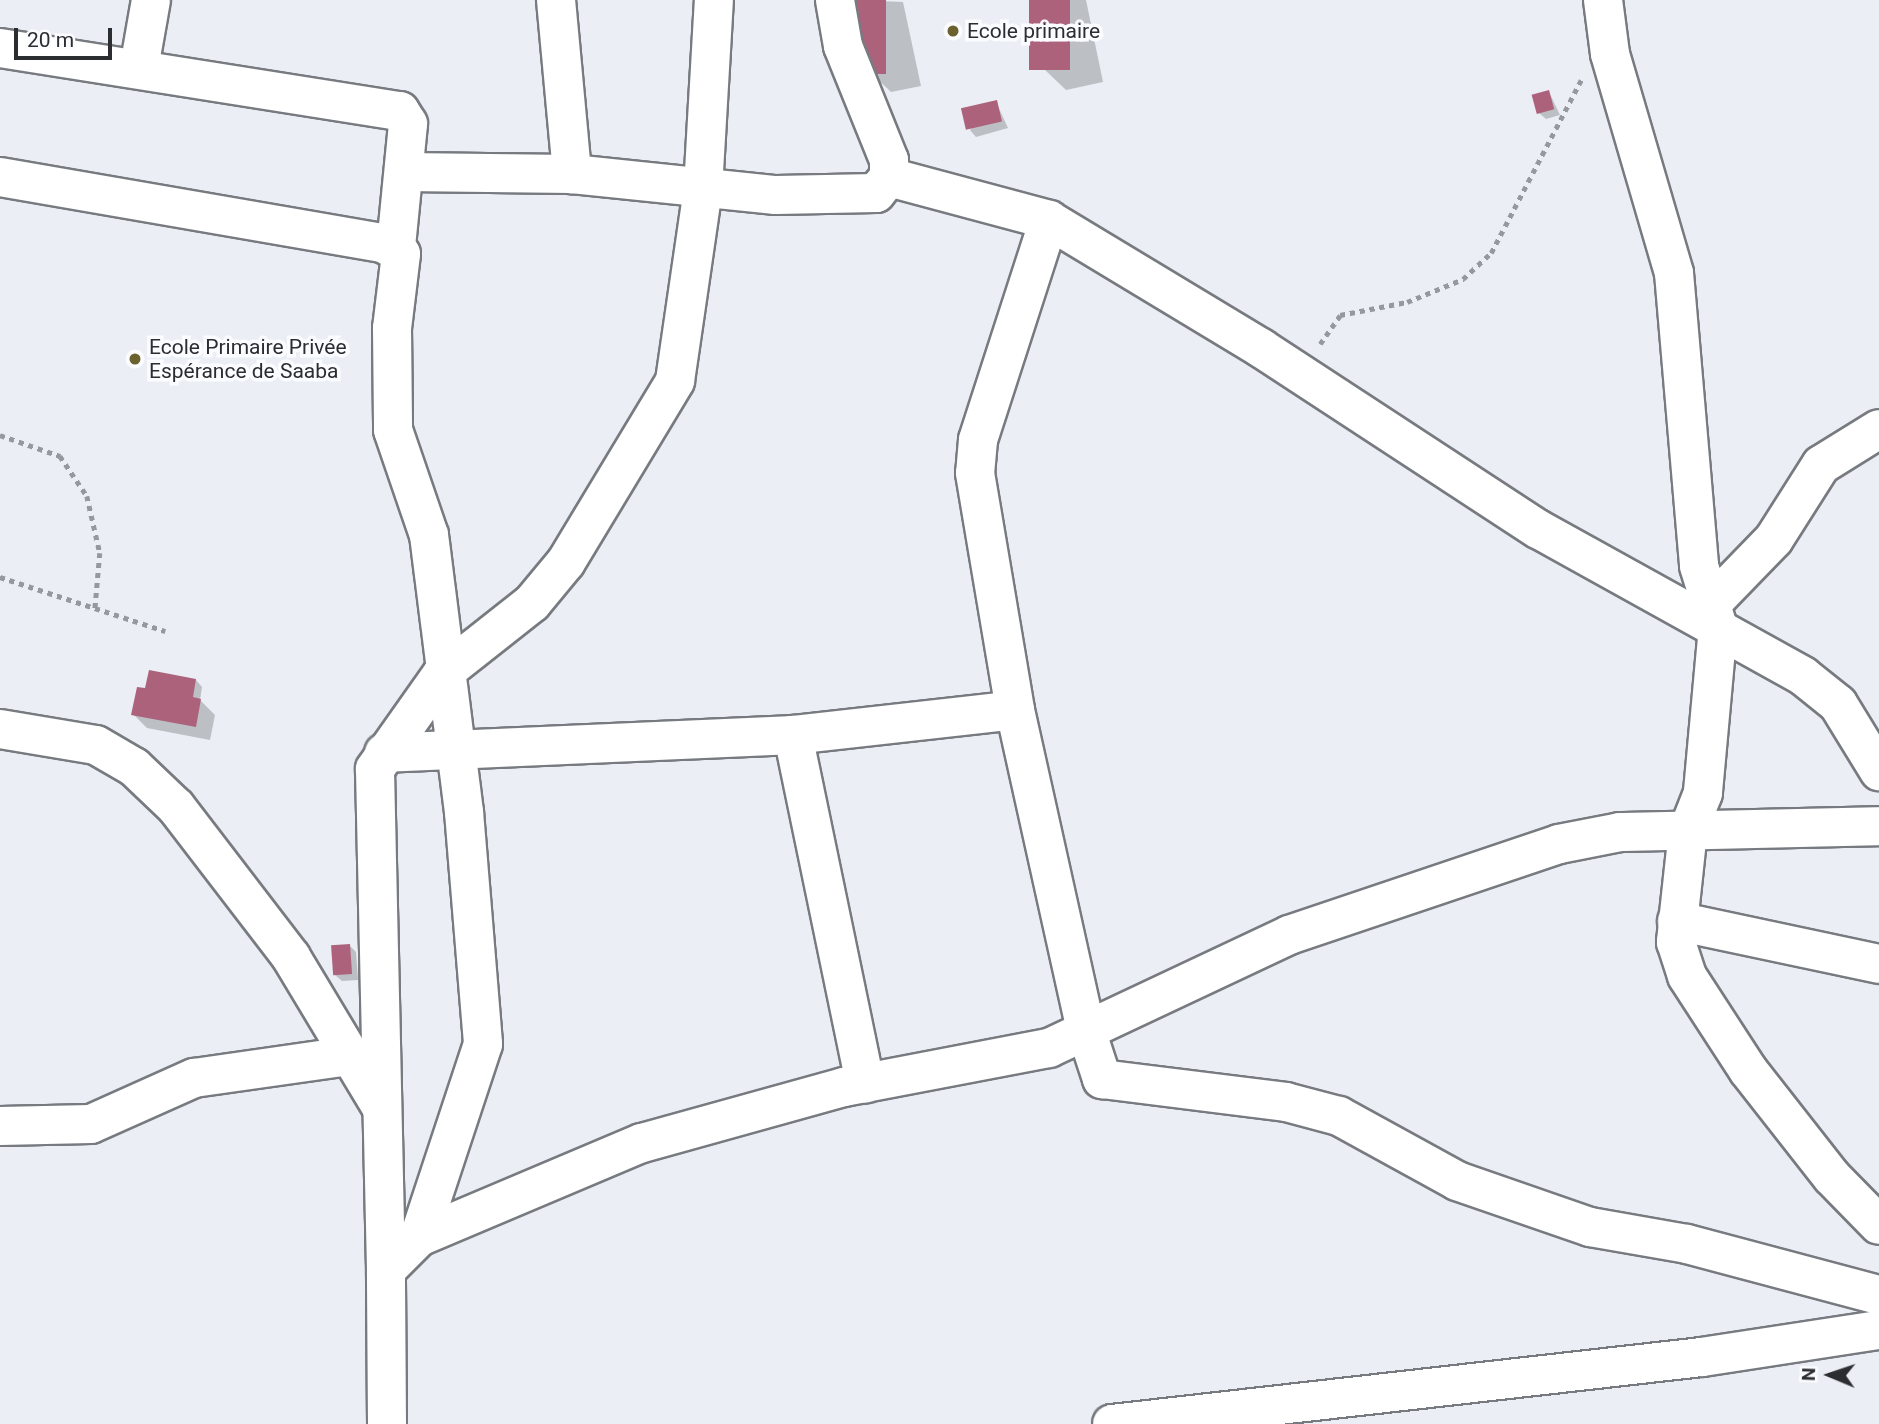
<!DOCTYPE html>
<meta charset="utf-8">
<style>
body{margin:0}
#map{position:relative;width:1879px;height:1424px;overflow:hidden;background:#ebeff5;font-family:Roboto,sans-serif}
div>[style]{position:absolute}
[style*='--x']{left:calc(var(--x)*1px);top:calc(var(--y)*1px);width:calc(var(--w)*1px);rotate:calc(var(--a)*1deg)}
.shadow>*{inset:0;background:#0003}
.building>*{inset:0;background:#ac627a;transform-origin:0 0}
.path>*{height:4.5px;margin-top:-2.25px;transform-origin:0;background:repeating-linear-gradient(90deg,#95989d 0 5px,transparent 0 10px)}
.roads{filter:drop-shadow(2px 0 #777b80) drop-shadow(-2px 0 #777b80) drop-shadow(0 2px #777b80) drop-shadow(0 -2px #777b80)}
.minor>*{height:38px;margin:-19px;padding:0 19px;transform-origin:19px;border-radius:19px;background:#fff}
.dots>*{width:19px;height:19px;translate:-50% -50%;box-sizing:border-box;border:4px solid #fafcff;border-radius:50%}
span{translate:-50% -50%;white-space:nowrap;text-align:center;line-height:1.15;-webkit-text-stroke:7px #fafcff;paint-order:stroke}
.poi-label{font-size:21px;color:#2c2d30}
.left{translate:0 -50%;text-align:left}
.north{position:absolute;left:1795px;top:1340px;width:70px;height:70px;-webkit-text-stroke:5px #fafcff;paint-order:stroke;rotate:272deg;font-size:19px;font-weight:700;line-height:28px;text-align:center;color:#2c2d30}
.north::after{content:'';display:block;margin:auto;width:24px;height:32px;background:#2c2d30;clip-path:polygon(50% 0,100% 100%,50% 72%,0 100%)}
.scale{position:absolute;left:14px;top:28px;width:98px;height:32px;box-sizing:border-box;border:4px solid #2c2d30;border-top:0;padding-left:9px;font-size:21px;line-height:24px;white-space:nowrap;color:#2c2d30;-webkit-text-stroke:5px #fafcff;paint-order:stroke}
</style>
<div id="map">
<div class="shadow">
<div style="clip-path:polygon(855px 0,903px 2px,921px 86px,891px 92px,869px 71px)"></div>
<div style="clip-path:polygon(1031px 0,1086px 0,1103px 82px,1066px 90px,1044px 69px)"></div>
<div style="clip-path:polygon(1549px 92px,1560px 115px,1546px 119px,1539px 113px)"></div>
<div style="clip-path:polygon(996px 102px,1008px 128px,976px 137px,970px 130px)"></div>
<div style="clip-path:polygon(196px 680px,202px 687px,200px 700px,215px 715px,210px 740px,147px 728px,133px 714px,151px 691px)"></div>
<div style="clip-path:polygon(349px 945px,356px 952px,358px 980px,342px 981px,335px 975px)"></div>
</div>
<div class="building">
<div style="left:853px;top:0;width:33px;height:74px"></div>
<div style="left:1029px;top:0;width:41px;height:70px"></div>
<div style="left:1549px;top:90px;width:20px;height:18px;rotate:75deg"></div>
<div style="left:997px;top:100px;width:22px;height:37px;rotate:77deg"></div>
<div style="clip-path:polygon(149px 670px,196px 679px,193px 697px,201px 699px,196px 727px,131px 715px,137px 687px,145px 688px)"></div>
<div style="left:350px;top:944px;width:30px;height:19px;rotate:86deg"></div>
</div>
<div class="path">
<div style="--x:1320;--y:344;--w:35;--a:-55"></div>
<div style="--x:1340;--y:315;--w:68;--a:-11"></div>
<div style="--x:1407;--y:302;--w:61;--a:-22.3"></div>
<div style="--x:1463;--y:279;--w:38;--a:-43"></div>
<div style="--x:1491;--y:253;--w:195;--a:-62.5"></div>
<div style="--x:0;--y:435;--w:64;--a:19.3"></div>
<div style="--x:60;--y:456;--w:48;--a:56"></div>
<div style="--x:87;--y:496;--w:58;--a:77.2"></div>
<div style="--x:100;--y:553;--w:57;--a:95"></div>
<div style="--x:0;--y:577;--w:174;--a:18.1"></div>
</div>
<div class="roads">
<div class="minor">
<div style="--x:556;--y:0;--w:175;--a:84.7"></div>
<div style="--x:1603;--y:0;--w:54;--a:82.6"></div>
<div style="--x:1610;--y:54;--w:228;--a:73.7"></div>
<div style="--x:1674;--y:273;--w:294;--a:85.1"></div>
<div style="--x:1699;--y:566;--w:64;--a:72.7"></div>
<div style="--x:1718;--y:627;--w:167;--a:95.2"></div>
<div style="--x:1703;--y:793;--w:41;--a:111.5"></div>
<div style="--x:1688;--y:831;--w:112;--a:96.2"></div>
<div style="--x:1676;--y:942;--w:36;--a:72"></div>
<div style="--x:1687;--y:976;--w:112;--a:57"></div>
<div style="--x:1748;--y:1070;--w:136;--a:51.9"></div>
<div style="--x:1832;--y:1177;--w:67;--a:45.6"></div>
<div style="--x:0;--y:48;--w:405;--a:9"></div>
<div style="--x:400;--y:111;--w:15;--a:58"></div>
<div style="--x:408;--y:124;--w:123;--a:95.6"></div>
<div style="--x:139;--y:68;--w:69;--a:-80"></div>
<div style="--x:405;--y:172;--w:167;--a:0.7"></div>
<div style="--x:572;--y:174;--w:205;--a:5.9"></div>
<div style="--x:776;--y:195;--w:100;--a:-1.1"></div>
<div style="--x:876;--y:193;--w:21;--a:-51"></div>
<div style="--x:889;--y:177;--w:17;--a:-90"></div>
<div style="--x:889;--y:160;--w:123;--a:-112"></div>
<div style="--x:843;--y:46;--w:47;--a:-99.9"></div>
<div style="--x:0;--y:177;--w:389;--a:9.8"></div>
<div style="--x:383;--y:243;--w:21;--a:31"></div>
<div style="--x:401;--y:254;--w:75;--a:96.9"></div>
<div style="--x:392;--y:328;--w:102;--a:89.4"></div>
<div style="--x:393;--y:430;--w:111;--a:71.1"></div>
<div style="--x:429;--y:535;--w:279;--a:82.8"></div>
<div style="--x:464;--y:812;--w:233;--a:85.3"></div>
<div style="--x:483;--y:1044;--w:203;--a:108.3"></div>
<div style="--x:889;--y:177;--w:166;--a:15"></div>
<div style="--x:1049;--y:220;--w:248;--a:31.1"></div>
<div style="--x:1261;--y:348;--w:331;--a:33.2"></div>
<div style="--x:1538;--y:529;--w:303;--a:29"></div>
<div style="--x:1803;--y:676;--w:45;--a:38.7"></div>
<div style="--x:1838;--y:704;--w:79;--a:58.5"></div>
<div style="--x:1049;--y:220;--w:231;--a:107.9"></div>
<div style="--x:978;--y:440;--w:33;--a:95"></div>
<div style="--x:975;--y:473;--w:240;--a:80.4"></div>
<div style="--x:1015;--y:710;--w:328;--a:77.5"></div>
<div style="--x:1086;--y:1030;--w:52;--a:71.9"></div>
<div style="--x:1102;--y:1079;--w:185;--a:7.1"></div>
<div style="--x:1286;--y:1102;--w:55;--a:14.8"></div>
<div style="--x:1339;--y:1116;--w:135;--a:28.8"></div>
<div style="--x:1457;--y:1181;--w:141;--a:19.1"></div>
<div style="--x:1590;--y:1227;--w:98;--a:9.9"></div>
<div style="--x:1687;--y:1244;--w:199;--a:14.9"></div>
<div style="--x:1714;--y:601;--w:86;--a:-45.9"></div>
<div style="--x:1774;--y:539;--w:88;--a:-57.6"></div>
<div style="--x:1821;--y:465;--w:68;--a:-31.8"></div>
<div style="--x:0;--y:729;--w:97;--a:9.5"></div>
<div style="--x:96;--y:745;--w:44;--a:30.1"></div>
<div style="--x:134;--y:767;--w:58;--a:43.6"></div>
<div style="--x:176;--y:807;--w:189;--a:52.5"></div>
<div style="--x:291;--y:957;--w:173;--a:59"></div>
<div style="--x:793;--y:735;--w:356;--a:78.3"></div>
<div style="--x:384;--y:753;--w:409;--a:-2.5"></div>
<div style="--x:793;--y:735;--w:223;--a:-6.4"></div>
<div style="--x:1677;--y:921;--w:207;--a:12"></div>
<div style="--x:0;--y:1126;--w:91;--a:-1.3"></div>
<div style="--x:91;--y:1124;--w:113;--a:-24.1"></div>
<div style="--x:194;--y:1078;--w:157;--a:-8.1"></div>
<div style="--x:386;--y:1270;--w:501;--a:-91.26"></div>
<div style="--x:375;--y:769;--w:116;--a:-54.8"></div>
<div style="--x:442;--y:674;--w:115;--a:-38.3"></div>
<div style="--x:532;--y:603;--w:53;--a:-50.3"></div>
<div style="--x:566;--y:562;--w:211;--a:-58.9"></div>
<div style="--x:675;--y:381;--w:194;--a:-81.7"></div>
<div style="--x:703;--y:189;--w:189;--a:-86.7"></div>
<div style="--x:387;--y:1424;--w:154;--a:-90.4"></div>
<div style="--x:386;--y:1270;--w:47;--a:-45"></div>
<div style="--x:419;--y:1237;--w:242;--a:-22.9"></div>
<div style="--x:642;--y:1143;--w:210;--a:-15.5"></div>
<div style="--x:844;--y:1087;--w:209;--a:-10.8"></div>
<div style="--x:1049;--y:1048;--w:265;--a:-25.2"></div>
<div style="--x:1289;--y:935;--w:285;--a:-18.6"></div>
<div style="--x:1559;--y:844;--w:62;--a:-11.1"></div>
<div style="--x:1620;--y:832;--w:259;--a:-1.3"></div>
<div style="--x:1112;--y:1424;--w:594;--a:-6.48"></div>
<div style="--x:1702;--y:1357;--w:179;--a:-8.7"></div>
</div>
</div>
<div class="dots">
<div style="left:953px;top:31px;background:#6b612e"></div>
<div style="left:135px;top:359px;background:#6b612e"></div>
</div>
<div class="poi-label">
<span class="left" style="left:967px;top:31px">Ecole primaire</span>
<span class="left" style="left:149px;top:359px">Ecole Primaire Privée<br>Espérance de Saaba</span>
</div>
<div class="north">N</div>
<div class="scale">20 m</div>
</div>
